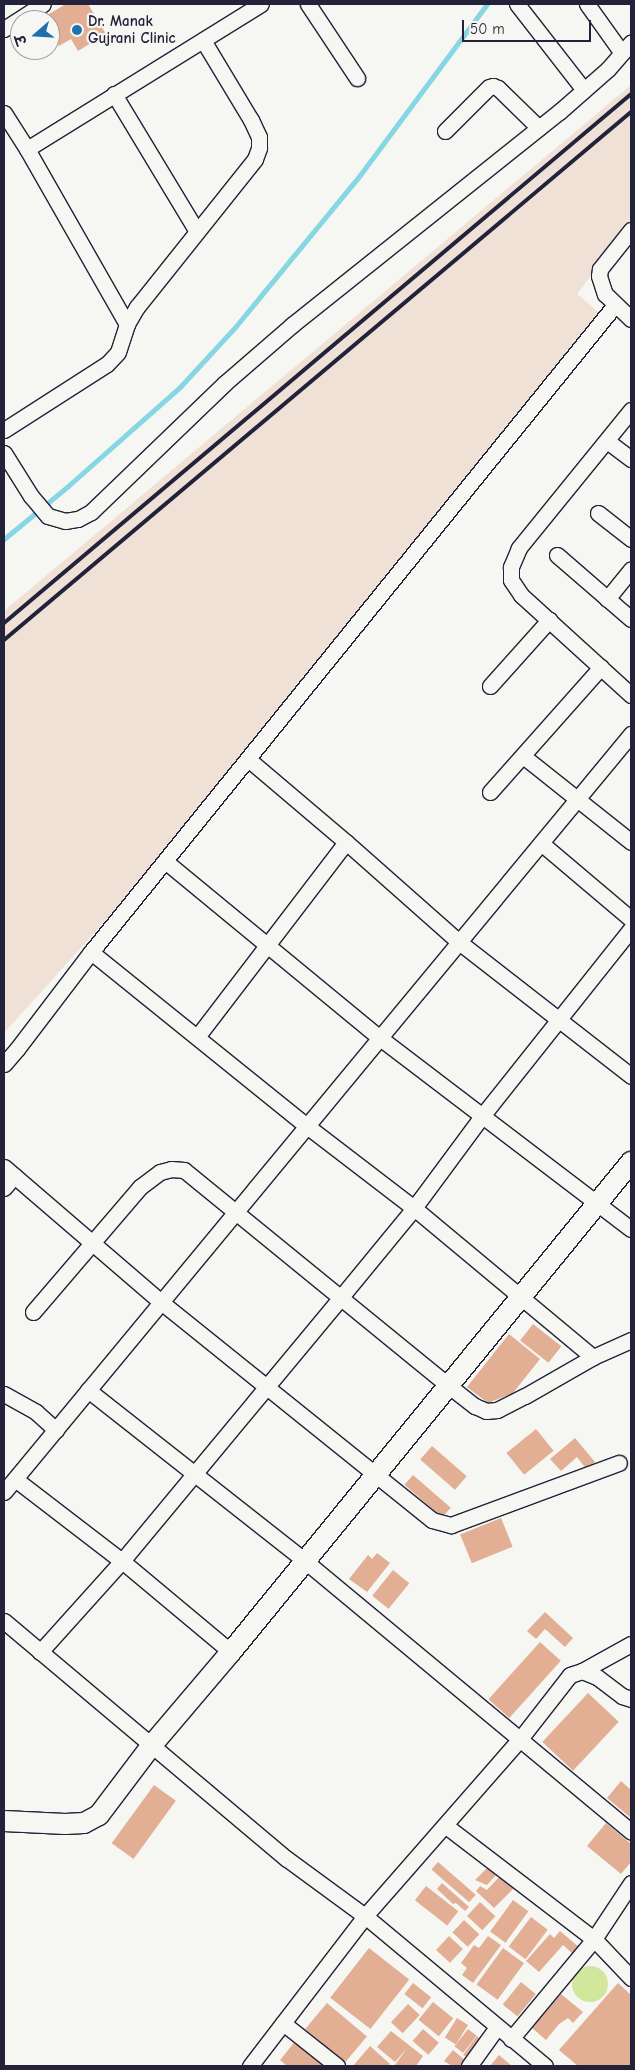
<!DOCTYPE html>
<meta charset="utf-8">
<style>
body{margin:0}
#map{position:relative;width:635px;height:2070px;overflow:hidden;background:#f6f6f2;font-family:"Comic Neue","Playpen Sans Deva",sans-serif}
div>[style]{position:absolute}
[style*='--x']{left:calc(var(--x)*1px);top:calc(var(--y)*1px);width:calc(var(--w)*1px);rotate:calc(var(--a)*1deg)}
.built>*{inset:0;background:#f0e1d6}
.green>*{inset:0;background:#d1e79c}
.round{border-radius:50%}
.stream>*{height:5px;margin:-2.5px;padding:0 2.5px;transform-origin:2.5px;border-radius:2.5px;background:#87d6e3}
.building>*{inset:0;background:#e2af94;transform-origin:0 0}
.roads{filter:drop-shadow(1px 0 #22223b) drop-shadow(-1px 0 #22223b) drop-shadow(0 1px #22223b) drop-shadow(0 -1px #22223b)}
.street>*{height:15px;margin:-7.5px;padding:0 7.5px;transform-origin:7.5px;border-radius:7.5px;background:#f6f6f2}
.secondary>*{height:20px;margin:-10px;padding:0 10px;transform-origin:10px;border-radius:10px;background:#f6f6f2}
.rail>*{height:4px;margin:-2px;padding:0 2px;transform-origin:2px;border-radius:2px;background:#22223b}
.dots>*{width:14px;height:14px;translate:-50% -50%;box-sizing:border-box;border:2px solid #f6f6f2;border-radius:50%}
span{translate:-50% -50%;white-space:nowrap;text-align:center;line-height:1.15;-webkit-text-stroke:4.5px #f6f6f2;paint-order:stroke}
.poi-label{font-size:15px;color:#22223b;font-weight:700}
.left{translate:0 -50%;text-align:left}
.frame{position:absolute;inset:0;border:5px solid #22223b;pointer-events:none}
.north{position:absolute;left:10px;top:10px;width:50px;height:50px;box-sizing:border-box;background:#f6f6f2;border:1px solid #a1a1a9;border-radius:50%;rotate:251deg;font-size:14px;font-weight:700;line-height:20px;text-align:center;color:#22223b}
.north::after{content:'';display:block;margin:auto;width:18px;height:22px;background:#1f6fb2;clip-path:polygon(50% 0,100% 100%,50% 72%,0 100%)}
.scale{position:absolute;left:462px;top:20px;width:129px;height:22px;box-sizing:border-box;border:2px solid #22223b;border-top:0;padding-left:6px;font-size:15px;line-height:18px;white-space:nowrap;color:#22223b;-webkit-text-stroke:4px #f6f6f2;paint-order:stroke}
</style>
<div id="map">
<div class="built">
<div style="clip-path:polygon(631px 85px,631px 223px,577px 294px,603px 316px,106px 920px,4px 1033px,4px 611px)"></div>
</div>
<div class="green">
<div class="round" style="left:572px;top:1966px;width:36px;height:36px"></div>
</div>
<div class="stream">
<div style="--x:4;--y:539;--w:83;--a:-39.6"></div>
<div style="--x:68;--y:486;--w:149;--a:-41.5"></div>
<div style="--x:180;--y:387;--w:83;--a:-47.4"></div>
<div style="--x:236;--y:326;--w:195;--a:-50.6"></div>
<div style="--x:360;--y:175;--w:213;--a:-53.4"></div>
</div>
<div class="building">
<div style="clip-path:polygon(66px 4px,88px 4px,106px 34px,78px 51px,71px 39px,59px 46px,50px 32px,50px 20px,42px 18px)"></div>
<div style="left:533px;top:1324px;width:36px;height:21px;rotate:38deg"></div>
<div style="clip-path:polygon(509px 1334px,540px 1359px,513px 1393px,488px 1403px,467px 1387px)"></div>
<div style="left:536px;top:1429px;width:28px;height:38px;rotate:51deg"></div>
<div style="clip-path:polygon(575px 1438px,595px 1462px,587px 1470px,577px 1457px,561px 1471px,550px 1459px)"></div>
<div style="left:432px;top:1446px;width:46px;height:18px;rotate:41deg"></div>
<div style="left:413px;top:1475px;width:50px;height:13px;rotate:41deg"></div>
<div style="left:501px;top:1518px;width:31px;height:44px;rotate:68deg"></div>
<div style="clip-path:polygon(377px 1553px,390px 1563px,367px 1592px,349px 1579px,368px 1555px,372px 1559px)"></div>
<div style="left:393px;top:1570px;width:21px;height:33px;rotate:39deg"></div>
<div style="clip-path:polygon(545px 1612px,573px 1638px,565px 1647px,545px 1629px,536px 1639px,527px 1631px)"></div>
<div style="left:540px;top:1642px;width:28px;height:77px;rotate:42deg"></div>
<div style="left:588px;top:1693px;width:42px;height:67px;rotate:43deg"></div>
<div style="clip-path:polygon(621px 1781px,631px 1790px,631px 1818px,607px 1798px)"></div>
<div style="left:154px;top:1785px;width:27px;height:72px;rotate:36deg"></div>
<div style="clip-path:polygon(606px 1823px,631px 1844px,631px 1862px,621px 1874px,587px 1846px)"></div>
<div style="left:438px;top:1862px;width:50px;height:10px;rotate:41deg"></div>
<div style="clip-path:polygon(489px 1866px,497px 1874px,487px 1885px,475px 1880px)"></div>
<div style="clip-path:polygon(501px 1875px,515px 1887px,494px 1908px,476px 1891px,480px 1886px,487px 1890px)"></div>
<div style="clip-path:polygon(442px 1883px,469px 1907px,465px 1911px,456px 1903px,453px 1904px,437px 1889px)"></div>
<div style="left:426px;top:1886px;width:41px;height:18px;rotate:38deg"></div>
<div style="left:513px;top:1900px;width:19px;height:39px;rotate:36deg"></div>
<div style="left:480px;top:1902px;width:21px;height:19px;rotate:43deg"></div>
<div style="left:531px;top:1917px;width:21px;height:37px;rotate:37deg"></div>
<div style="left:464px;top:1920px;width:21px;height:17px;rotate:43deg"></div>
<div style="clip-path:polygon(560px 1931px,579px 1947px,573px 1954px,563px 1945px,539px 1972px,526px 1961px,550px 1934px,554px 1938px)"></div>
<div style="left:449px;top:1936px;width:19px;height:19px;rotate:43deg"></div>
<div style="clip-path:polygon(488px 1936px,501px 1945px,473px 1983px,462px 1975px,467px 1968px,461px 1963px,474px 1945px,479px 1948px)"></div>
<div style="left:369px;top:1948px;width:51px;height:63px;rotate:38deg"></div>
<div style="left:503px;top:1948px;width:26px;height:45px;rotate:36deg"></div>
<div style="left:521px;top:1982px;width:19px;height:29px;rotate:39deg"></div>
<div style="left:413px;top:1983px;width:23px;height:14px;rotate:38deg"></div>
<div style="clip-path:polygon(618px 1983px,631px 1995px,631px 2066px,578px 2066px,559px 2050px)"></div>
<div style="clip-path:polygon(561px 1994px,583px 2012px,573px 2023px,568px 2018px,559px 2024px,546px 2040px,532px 2028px)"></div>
<div style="left:433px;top:2002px;width:26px;height:23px;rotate:39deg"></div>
<div style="left:327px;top:2003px;width:52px;height:34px;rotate:40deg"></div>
<div style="left:408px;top:2004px;width:16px;height:25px;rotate:43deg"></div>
<div style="left:457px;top:2018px;width:13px;height:23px;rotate:32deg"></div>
<div style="left:423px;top:2029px;width:21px;height:16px;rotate:41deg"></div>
<div style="left:468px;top:2029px;width:11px;height:22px;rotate:38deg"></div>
<div style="clip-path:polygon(391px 2031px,423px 2056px,416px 2066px,395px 2065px,407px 2048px,395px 2062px,377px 2047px)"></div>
<div style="clip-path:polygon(477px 2036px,482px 2041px,469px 2058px,463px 2055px)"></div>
<div style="clip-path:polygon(297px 2039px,328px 2066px,287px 2066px,280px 2060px)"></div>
<div style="clip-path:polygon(370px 2046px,390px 2064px,388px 2066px,353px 2066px)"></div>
<div style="clip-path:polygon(453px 2050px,466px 2061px,462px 2066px,452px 2066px,444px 2061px)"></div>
<div style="clip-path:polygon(499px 2055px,512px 2066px,490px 2066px)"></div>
</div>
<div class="roads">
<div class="street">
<div style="--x:308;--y:4;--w:89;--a:56.5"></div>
<div style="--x:517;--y:4;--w:109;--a:52.1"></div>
<div style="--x:587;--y:4;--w:60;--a:54.5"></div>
<div style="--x:4;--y:29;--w:46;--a:-32.7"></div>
<div style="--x:114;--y:94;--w:159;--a:58.9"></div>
<div style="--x:4;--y:113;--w:43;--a:57.4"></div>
<div style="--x:27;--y:149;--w:202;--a:60.3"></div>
<div style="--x:445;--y:131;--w:62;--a:-45"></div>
<div style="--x:489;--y:87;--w:4;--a:-14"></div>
<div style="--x:493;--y:86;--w:5;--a:22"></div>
<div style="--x:498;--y:88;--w:57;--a:44.3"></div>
<div style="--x:27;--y:149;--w:275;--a:-31.8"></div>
<div style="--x:631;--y:230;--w:50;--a:128.5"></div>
<div style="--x:600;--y:269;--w:7;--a:98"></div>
<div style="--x:599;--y:276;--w:19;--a:72"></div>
<div style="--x:605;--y:294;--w:36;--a:44"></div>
<div style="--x:631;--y:410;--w:178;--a:129.1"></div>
<div style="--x:519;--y:548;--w:21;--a:113"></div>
<div style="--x:511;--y:567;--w:13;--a:90"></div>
<div style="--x:511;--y:580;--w:18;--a:56"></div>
<div style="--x:521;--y:595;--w:149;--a:42.3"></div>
<div style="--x:4;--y:430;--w:122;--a:-32.7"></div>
<div style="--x:107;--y:364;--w:16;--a:-47"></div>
<div style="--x:118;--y:352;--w:29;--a:-72"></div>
<div style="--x:127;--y:324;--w:20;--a:-60"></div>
<div style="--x:137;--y:307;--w:189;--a:-51.4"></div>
<div style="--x:255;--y:159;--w:12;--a:-70"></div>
<div style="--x:259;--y:148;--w:11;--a:-90"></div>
<div style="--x:259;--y:137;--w:19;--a:-115"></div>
<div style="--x:251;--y:120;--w:93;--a:-121"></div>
<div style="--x:607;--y:441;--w:30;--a:37"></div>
<div style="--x:4;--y:453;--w:51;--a:57.9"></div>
<div style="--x:31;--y:496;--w:26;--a:50"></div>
<div style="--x:48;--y:516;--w:18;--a:16"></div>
<div style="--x:65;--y:521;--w:13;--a:-9"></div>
<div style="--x:78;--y:519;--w:15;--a:-28"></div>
<div style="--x:91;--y:512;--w:186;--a:-43.9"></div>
<div style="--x:225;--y:383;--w:89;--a:-40.9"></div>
<div style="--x:292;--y:325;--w:342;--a:-38.6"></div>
<div style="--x:559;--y:112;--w:65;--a:-41.3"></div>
<div style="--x:608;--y:69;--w:35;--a:-49"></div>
<div style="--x:598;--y:513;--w:42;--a:38.2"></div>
<div style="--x:557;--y:555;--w:98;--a:40.9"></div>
<div style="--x:607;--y:599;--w:38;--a:-51"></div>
<div style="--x:490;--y:686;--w:89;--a:-48.2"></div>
<div style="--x:523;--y:756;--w:138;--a:38.5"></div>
<div style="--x:248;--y:759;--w:128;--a:40.3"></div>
<div style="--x:346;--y:842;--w:151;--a:41.5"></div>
<div style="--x:459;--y:942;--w:218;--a:37.9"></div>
<div style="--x:490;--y:792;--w:167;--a:-48.4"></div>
<div style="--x:541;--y:843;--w:118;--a:40.2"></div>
<div style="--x:165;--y:861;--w:278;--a:39.5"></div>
<div style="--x:380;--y:1038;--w:315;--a:37.3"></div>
<div style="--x:91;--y:952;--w:277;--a:38.9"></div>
<div style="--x:307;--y:1126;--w:135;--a:37.5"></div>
<div style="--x:414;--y:1208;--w:233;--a:39.8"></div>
<div style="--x:197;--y:1037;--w:245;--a:-52.6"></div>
<div style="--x:4;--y:1064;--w:20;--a:-49"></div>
<div style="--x:17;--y:1049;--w:122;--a:-52.7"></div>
<div style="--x:91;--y:952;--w:833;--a:-51"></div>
<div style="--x:4;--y:1167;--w:207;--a:40.7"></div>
<div style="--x:161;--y:1302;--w:348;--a:38.8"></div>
<div style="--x:432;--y:1520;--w:20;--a:15"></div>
<div style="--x:451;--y:1525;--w:179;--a:-20.3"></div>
<div style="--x:4;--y:1188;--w:16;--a:-50"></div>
<div style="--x:33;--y:1312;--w:165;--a:-49.4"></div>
<div style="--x:140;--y:1187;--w:25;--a:-37"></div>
<div style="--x:160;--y:1172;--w:11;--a:-15"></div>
<div style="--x:171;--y:1169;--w:13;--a:4"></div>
<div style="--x:184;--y:1170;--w:342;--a:39.2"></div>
<div style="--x:449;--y:1386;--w:33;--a:38"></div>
<div style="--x:475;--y:1406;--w:12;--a:24"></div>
<div style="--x:486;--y:1411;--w:11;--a:-5"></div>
<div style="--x:497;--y:1410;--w:31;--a:-27"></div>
<div style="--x:525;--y:1396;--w:78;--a:-29.8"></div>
<div style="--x:593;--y:1357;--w:42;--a:-24.1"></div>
<div style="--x:88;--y:1390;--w:276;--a:38.2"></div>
<div style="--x:305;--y:1561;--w:424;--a:39.7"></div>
<div style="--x:4;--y:1394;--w:37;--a:29"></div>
<div style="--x:36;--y:1412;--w:27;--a:42"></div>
<div style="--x:15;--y:1479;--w:135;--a:37.5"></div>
<div style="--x:122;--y:1561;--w:142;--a:39.9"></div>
<div style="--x:4;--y:1492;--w:984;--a:-50.4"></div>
<div style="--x:4;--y:1621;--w:370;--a:40.1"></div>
<div style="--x:287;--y:1859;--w:97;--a:36.2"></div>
<div style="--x:365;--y:1916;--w:234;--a:39.8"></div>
<div style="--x:40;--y:1652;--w:122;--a:-48"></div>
<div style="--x:122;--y:1561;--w:343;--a:-50.3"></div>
<div style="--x:341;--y:1297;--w:115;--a:-50.6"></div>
<div style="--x:414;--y:1208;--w:114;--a:-53.5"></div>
<div style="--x:482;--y:1116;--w:239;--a:-51.5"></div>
<div style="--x:582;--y:1671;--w:56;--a:-28.9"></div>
<div style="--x:446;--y:1826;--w:186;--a:37.4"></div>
<div style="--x:594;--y:1939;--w:54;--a:46.5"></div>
<div style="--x:283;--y:2023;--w:69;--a:38.5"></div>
<div style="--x:511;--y:2039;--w:130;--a:-50.3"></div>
<div style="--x:594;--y:1939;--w:67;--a:-56.5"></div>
<div style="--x:250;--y:2066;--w:189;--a:-52.5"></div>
<div style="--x:365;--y:1916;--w:235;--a:-48.8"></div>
<div style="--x:520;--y:1739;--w:81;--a:-52"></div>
<div style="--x:570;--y:1675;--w:13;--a:-18"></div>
<div style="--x:582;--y:1671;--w:16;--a:22"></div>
<div style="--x:597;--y:1677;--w:31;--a:37"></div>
<div style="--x:622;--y:1696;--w:9;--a:18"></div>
<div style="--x:469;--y:2066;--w:48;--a:-54.3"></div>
</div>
<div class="secondary">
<div style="--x:4;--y:1821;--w:61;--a:2.8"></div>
<div style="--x:65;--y:1824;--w:19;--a:-3"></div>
<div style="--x:84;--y:1823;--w:17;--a:-28"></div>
<div style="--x:99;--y:1815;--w:88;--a:-52.9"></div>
<div style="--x:152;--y:1745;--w:122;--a:-49.7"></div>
<div style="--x:231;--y:1652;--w:633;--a:-50.77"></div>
</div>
</div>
<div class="rail">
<div style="--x:4;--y:623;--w:820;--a:-40.15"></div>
<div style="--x:4;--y:640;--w:820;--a:-40.1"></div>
</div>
<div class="dots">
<div style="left:77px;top:30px;background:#1f6fb2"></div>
</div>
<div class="poi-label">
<span class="left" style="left:88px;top:30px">Dr. Manak<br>Gujrani Clinic</span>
</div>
<div class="frame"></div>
<div class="north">उ</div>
<div class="scale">50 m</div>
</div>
